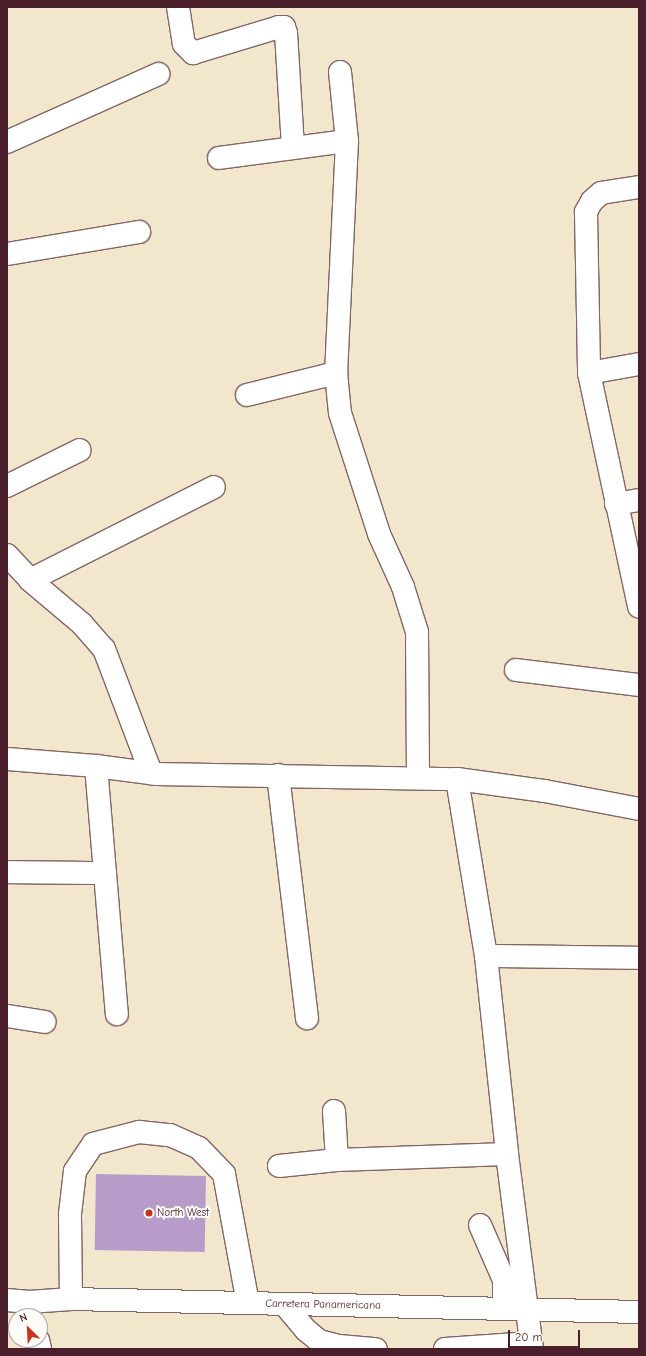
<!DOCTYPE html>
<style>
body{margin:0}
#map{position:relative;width:646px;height:1356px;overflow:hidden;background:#f2e6cd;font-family:"Comic Neue",sans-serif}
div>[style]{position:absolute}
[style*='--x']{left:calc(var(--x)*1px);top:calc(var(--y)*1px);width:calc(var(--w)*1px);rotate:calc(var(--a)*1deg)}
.building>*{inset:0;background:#b79cca;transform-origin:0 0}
.roads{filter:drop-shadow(1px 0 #856564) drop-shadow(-1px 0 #856564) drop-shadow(0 1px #856564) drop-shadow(0 -1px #856564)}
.minor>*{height:22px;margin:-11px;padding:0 11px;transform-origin:11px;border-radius:11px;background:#fff}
.major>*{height:22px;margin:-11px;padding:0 11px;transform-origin:11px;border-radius:11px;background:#fff}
.dots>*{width:11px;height:11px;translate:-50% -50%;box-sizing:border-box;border:2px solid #fdfcf7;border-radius:50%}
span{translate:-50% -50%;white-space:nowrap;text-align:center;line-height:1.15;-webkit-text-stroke:4px #fdfcf7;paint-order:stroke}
.poi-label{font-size:11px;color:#4a1f2b}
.left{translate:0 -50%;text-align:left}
.street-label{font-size:11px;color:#4a1f2b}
.frame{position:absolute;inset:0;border:8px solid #4a1f2b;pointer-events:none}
.north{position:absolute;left:8px;top:1308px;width:40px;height:40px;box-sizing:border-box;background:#fdfcf7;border:1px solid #b5a4a5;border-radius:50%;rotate:336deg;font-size:11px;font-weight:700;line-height:16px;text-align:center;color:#4a1f2b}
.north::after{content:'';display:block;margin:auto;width:14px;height:18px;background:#c8321e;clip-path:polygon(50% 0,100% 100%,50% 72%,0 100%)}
.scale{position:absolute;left:508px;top:1330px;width:72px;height:18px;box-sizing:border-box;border:2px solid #4a1f2b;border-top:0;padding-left:5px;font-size:12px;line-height:14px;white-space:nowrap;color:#4a1f2b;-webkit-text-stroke:3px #fdfcf7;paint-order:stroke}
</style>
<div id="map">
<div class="building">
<div style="left:96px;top:1174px;width:110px;height:76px;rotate:1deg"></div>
</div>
<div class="roads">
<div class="minor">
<div style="--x:178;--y:7;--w:37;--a:81"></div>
<div style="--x:184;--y:44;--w:13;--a:45"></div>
<div style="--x:193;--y:53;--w:90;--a:-16.8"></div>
<div style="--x:279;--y:27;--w:5;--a:0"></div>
<div style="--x:284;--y:27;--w:6;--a:72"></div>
<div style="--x:286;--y:33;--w:115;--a:86.5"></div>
<div style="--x:340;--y:72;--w:69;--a:84.2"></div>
<div style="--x:347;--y:141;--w:232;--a:92.7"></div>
<div style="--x:336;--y:373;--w:40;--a:84.3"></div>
<div style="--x:340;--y:413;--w:127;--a:72.1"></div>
<div style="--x:379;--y:534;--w:58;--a:65.6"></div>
<div style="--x:403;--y:587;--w:47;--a:72.7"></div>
<div style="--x:417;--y:632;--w:145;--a:89.6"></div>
<div style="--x:7;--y:142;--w:166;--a:-24.2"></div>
<div style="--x:219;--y:158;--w:129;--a:-7.6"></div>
<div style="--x:639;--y:187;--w:38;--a:171"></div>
<div style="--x:601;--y:193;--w:12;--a:138"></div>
<div style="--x:592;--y:201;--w:13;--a:119"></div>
<div style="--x:586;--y:212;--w:161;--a:88.9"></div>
<div style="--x:589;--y:373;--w:239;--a:77.9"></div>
<div style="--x:7;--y:254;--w:134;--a:-9.5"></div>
<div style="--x:589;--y:373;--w:51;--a:-10.2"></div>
<div style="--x:247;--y:395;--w:92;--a:-13.9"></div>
<div style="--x:7;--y:486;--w:81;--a:-26.3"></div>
<div style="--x:616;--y:504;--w:23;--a:-10"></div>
<div style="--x:7;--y:555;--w:34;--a:47"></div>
<div style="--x:30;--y:580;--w:68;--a:40.2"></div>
<div style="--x:82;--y:624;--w:33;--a:49"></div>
<div style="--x:104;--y:649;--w:133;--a:69.2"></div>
<div style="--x:30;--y:580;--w:206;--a:-26.8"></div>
<div style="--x:516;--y:670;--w:124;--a:7"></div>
<div style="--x:7;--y:759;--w:89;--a:4.5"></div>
<div style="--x:96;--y:766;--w:62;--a:7.5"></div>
<div style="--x:157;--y:774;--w:300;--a:1"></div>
<div style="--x:457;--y:779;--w:89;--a:7.8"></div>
<div style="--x:545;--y:791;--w:96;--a:10.8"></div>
<div style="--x:96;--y:766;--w:249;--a:85.2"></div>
<div style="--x:278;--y:775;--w:245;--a:83.2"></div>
<div style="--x:457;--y:779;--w:179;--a:80.7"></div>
<div style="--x:486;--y:956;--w:199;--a:83.9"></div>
<div style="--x:507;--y:1154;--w:197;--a:82.7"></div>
<div style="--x:7;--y:872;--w:98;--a:0.6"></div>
<div style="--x:486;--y:956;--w:153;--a:0.7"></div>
<div style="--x:7;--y:1016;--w:38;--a:9"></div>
<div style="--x:334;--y:1111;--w:49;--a:86.5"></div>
<div style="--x:279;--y:1166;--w:58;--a:-5.9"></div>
<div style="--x:337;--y:1160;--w:170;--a:-2"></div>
<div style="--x:480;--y:1225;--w:60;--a:66.4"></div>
<div style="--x:504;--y:1280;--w:29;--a:90"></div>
<div style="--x:71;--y:1299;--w:85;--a:-90.7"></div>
<div style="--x:70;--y:1214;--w:43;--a:-83.4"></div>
<div style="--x:75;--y:1171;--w:32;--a:-56"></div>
<div style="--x:93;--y:1144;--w:48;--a:-14.6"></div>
<div style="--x:139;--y:1132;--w:31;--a:6"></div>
<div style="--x:170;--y:1135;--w:32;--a:24"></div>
<div style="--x:199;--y:1148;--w:36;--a:46"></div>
<div style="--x:224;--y:1174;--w:131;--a:79.5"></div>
<div style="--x:284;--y:1304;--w:34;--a:50"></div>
<div style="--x:306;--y:1330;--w:17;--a:40"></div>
<div style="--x:319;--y:1341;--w:21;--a:14"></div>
<div style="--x:339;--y:1346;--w:37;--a:5"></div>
<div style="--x:38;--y:1340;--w:9;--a:77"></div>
<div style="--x:445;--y:1349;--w:86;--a:-4"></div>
</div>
<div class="major">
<div style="--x:7;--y:1300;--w:22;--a:5"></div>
<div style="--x:29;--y:1302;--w:42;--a:-4.1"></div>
<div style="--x:71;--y:1299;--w:568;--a:1.31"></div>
</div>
</div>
<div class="dots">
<div style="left:149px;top:1213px;background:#c8321e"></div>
</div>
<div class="poi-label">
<span class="left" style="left:157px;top:1213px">North West</span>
</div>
<div class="street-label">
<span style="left:323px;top:1305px;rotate:1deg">Carretera Panamericana</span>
</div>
<div class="frame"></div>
<div class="north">N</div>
<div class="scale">20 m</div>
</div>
